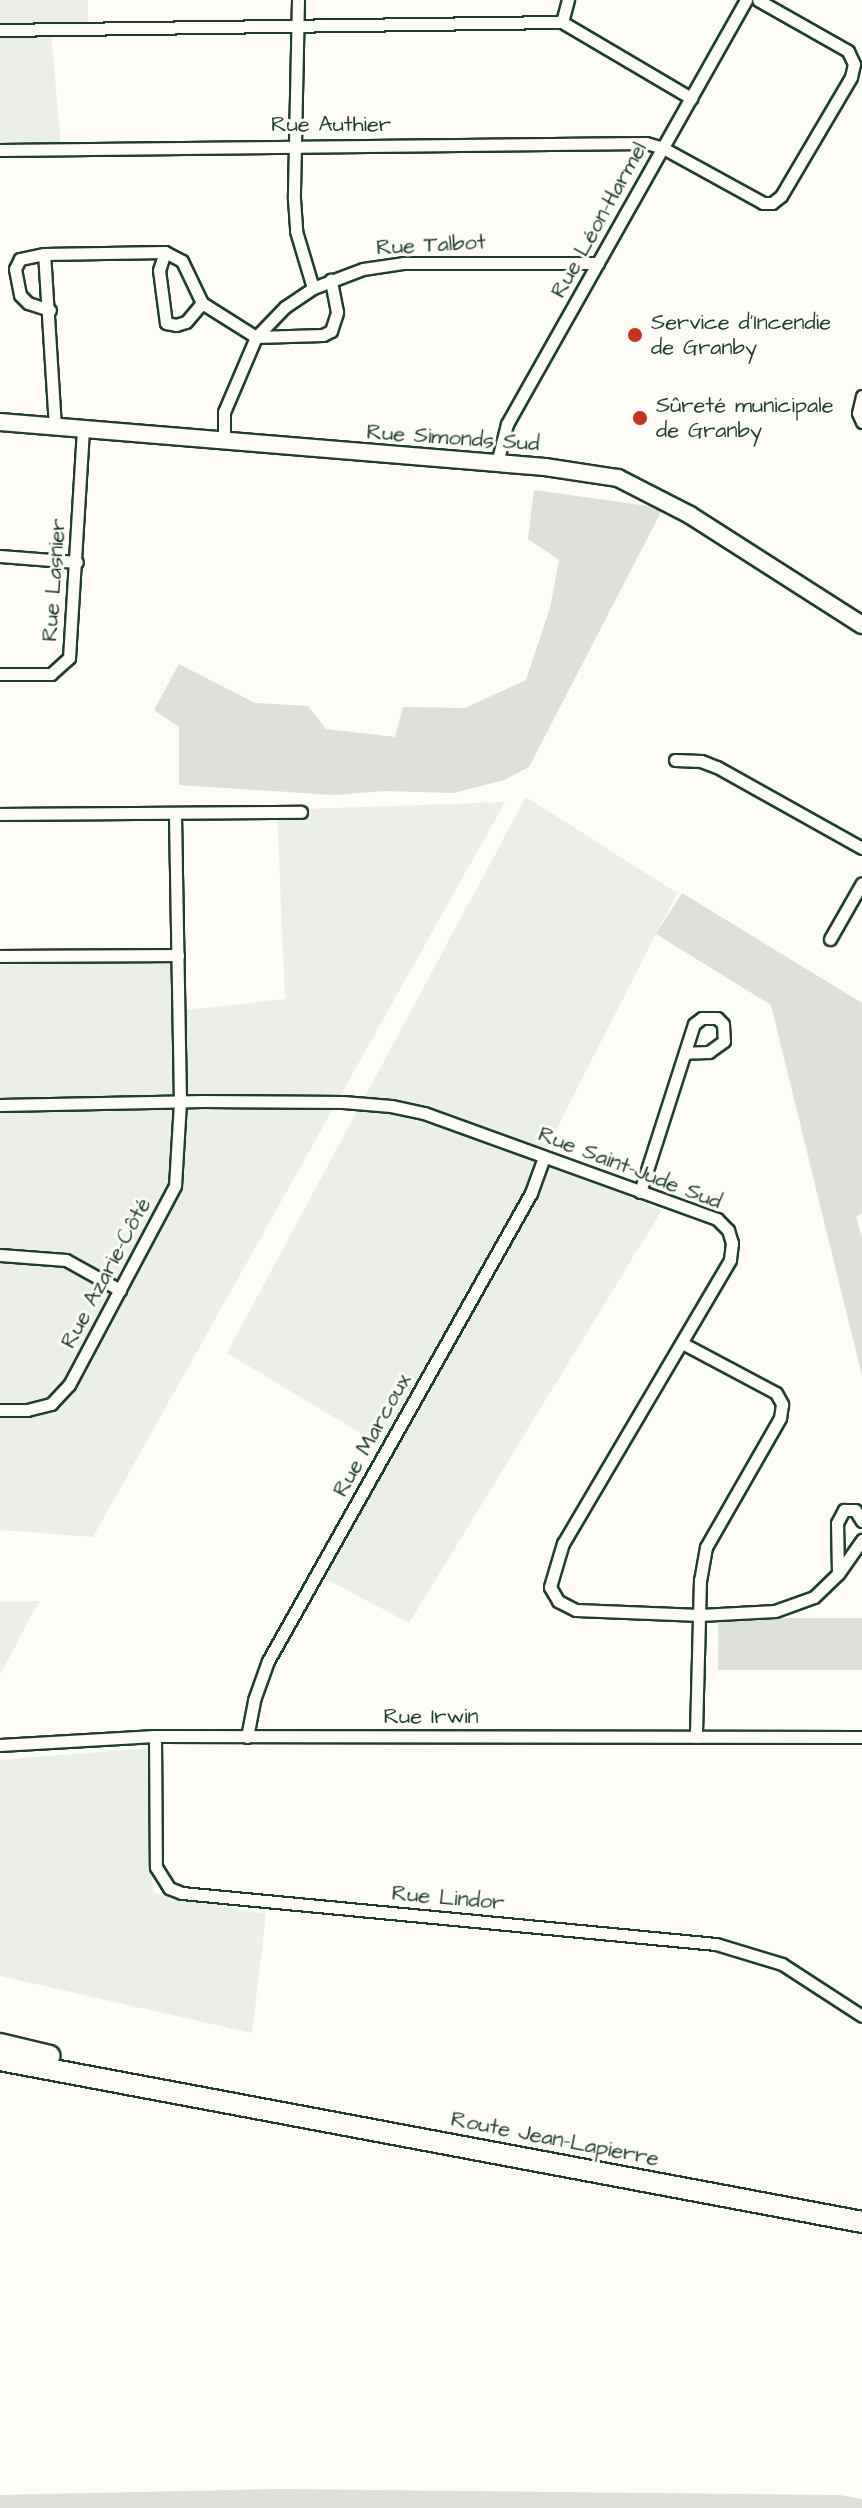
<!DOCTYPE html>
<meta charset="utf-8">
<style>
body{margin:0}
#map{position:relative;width:862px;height:2508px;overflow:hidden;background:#fdfcf7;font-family:"Architects Daughter",sans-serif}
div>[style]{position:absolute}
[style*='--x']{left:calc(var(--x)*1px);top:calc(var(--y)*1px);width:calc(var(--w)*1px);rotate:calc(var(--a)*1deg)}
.built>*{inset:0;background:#eceee9}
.green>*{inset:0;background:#dde0db;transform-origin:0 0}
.roads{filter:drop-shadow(2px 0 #1f3d34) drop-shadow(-2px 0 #1f3d34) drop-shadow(0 2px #1f3d34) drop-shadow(0 -2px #1f3d34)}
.street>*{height:11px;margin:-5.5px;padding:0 5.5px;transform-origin:5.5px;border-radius:5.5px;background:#fdfcf7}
.secondary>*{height:16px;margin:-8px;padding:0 8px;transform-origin:8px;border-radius:8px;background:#fdfcf7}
.highway>*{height:20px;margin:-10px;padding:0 10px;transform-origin:10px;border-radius:10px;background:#fdfcf7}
.dots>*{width:22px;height:22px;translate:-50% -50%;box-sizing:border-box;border:4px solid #fdfcf7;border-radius:50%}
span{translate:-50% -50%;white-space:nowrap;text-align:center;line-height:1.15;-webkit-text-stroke:6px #fdfcf7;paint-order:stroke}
.street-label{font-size:22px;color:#1f3d34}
.poi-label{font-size:22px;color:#1f3d34}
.left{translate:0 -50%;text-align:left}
</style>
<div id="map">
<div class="built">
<div style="clip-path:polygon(0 0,88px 0,88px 29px,51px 30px,61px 148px,0 150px)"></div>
<div style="clip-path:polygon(526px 797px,677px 893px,540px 1161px,662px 1210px,409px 1623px,322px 1577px,392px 1452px,227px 1353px)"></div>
<div style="clip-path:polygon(505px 802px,93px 1537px,0 1530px,0 965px,175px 962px,178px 1011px,285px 999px,277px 810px)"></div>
<div style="clip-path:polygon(39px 1601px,0 1675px,0 1602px)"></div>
<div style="clip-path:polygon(148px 1748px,153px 1893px,266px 1914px,252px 2033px,0 1976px,0 1760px)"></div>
</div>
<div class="green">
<div style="clip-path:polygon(534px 490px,663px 508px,529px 767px,504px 780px,454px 793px,385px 791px,333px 795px,179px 785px,179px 727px,154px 710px,179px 664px,255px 703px,308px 706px,326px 729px,395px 737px,403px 707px,465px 708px,526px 680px,550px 608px,559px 560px,528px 539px)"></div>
<div style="clip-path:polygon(682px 893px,862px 1003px,862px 1213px,856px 1217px,862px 1238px,862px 1376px,771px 1005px,656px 934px)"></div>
<div style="left:862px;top:1618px;width:52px;height:144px;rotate:90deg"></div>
<div style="clip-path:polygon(281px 2489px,840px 2495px,862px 2499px,862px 2508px,0 2508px,0 2495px)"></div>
</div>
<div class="roads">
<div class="street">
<div style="--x:298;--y:0;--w:199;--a:91.2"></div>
<div style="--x:294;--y:199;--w:32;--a:86"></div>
<div style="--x:296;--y:231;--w:59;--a:73.4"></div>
<div style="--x:562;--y:22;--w:23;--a:-75"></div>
<div style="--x:0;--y:30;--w:562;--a:-0.82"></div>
<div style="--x:562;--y:22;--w:150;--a:30.5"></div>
<div style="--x:0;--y:150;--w:646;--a:-0.62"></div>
<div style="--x:646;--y:143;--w:18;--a:16"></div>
<div style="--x:663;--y:148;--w:114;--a:28.8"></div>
<div style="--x:763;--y:203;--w:9;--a:0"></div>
<div style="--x:772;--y:203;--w:11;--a:-38"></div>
<div style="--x:781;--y:196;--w:138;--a:-59.5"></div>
<div style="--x:851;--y:77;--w:13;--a:-77"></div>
<div style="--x:854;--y:64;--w:14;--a:-115"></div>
<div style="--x:848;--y:51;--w:103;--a:-150.5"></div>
<div style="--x:165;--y:252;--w:19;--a:108"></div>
<div style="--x:159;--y:270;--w:53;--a:82.5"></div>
<div style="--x:166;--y:323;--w:10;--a:11"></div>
<div style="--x:176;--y:325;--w:10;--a:-17"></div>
<div style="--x:186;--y:322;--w:25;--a:-50"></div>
<div style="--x:44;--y:254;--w:25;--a:168"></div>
<div style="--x:20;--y:259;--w:11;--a:117"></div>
<div style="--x:15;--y:269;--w:26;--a:79"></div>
<div style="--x:20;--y:295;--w:11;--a:45"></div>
<div style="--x:28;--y:303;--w:23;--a:18"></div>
<div style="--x:862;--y:396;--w:17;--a:103"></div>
<div style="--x:858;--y:413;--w:10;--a:66"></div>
<div style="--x:55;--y:427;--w:173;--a:-93.6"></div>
<div style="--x:44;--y:254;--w:121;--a:-0.9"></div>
<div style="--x:165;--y:252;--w:19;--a:28"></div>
<div style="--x:182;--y:261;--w:47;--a:64.5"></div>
<div style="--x:202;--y:303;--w:64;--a:32.2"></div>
<div style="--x:256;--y:337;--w:67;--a:-1.7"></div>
<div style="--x:323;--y:335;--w:9;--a:-27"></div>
<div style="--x:331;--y:331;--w:20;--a:-72"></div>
<div style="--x:337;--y:312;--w:33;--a:-101"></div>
<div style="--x:224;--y:442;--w:30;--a:-90"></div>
<div style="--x:224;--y:412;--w:82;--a:-66.9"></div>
<div style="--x:256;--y:337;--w:42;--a:-46"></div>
<div style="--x:285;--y:307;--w:34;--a:-34"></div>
<div style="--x:313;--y:288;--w:53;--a:-20.8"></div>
<div style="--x:363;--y:269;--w:40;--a:-8.5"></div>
<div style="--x:403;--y:263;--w:195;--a:0"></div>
<div style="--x:497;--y:463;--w:40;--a:-75.6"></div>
<div style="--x:507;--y:424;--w:487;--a:-60.6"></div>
<div style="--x:0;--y:556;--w:77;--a:4.5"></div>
<div style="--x:0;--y:674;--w:51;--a:0"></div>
<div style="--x:51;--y:674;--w:24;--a:-42"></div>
<div style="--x:69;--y:658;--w:228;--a:-86.5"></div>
<div style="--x:675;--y:760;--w:26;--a:2"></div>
<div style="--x:701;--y:761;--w:17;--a:21"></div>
<div style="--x:717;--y:767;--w:166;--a:29.2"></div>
<div style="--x:0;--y:814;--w:301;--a:-0.4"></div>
<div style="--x:830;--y:939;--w:64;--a:-60.3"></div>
<div style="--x:0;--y:956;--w:178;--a:-0.3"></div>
<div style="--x:0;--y:1105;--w:203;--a:-1.1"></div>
<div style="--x:203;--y:1101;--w:140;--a:0.4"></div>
<div style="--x:343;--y:1102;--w:48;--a:4.8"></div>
<div style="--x:391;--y:1106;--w:34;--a:12"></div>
<div style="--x:424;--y:1113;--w:312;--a:19.9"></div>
<div style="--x:717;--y:1219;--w:16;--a:45"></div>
<div style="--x:728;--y:1230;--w:14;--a:73"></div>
<div style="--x:732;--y:1243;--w:17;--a:97"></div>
<div style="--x:730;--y:1260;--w:329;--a:120.5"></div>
<div style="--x:563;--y:1543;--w:46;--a:106.5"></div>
<div style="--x:550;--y:1587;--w:16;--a:60"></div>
<div style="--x:558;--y:1601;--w:20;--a:27"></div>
<div style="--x:576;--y:1610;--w:124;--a:2.3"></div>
<div style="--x:700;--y:1615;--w:75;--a:-3.1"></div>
<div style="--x:775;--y:1611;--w:41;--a:-19.7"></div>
<div style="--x:814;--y:1597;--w:33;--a:-44"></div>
<div style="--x:838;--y:1574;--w:42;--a:-54.8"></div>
<div style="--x:640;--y:1192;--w:176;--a:-72.2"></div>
<div style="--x:694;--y:1024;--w:10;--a:-37"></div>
<div style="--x:702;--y:1018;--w:15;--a:0"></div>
<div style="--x:717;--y:1018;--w:8;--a:45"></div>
<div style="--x:723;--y:1024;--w:17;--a:87"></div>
<div style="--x:724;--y:1041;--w:19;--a:144"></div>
<div style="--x:709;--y:1052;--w:24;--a:178"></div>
<div style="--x:0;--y:1255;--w:66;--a:4.3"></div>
<div style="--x:66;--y:1260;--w:62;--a:29.1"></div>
<div style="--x:682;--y:1343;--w:106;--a:28"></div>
<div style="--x:776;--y:1393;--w:13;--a:61"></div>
<div style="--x:782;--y:1404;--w:14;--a:98"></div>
<div style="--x:780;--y:1418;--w:149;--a:119.8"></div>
<div style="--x:706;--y:1547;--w:34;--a:100"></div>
<div style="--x:700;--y:1580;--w:157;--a:91.5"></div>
<div style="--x:0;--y:1410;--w:27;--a:0"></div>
<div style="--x:27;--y:1410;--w:25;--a:-14"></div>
<div style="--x:51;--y:1404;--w:26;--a:-47"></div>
<div style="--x:69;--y:1385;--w:225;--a:-62"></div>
<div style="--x:175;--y:1186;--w:84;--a:-86.6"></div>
<div style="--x:180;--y:1102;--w:288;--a:-91"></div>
<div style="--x:838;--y:1573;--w:50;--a:-91.1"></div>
<div style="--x:837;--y:1523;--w:15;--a:-62"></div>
<div style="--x:844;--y:1510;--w:11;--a:0"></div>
<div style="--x:855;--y:1510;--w:13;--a:58"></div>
<div style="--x:155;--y:1736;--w:131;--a:89.6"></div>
<div style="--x:156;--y:1867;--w:25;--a:58"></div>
<div style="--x:169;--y:1888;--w:14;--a:21"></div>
<div style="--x:182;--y:1893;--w:536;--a:5.46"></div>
<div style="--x:716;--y:1944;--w:69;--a:16.9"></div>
<div style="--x:782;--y:1964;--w:95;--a:33"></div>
<div style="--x:247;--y:1737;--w:38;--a:-79"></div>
<div style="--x:254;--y:1700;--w:41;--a:-70.3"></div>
<div style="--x:268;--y:1661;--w:537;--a:-60.67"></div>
<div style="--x:531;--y:1193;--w:38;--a:-70"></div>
<div style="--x:0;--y:1745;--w:155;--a:-3.3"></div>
<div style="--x:155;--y:1736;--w:707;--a:0.08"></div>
</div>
<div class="secondary">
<div style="--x:0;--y:422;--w:547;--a:4.72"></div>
<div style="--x:545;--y:467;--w:74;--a:8.6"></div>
<div style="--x:618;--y:478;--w:81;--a:27.2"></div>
<div style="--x:690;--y:515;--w:204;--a:32.6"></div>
</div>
<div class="highway">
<div style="--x:0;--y:2044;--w:51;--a:13.5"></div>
<div style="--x:0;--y:2060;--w:877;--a:10.64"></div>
</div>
</div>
<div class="dots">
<div style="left:635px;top:335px;background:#c8321e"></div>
<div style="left:640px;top:418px;background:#c8321e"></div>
</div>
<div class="street-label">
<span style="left:331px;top:125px">Rue Authier</span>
<span style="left:599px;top:220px;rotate:-61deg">Rue Léon-Harmel</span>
<span style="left:431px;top:245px;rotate:-3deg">Rue Talbot</span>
<span style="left:453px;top:438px;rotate:4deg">Rue Simonds Sud</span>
<span style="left:54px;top:580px;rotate:-86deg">Rue Lasnier</span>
<span style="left:630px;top:1168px;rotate:21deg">Rue Saint-Jude Sud</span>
<span style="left:106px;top:1273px;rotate:-62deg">Rue Azarie-Côté</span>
<span style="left:372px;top:1435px;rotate:-61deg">Rue Marcoux</span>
<span style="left:431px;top:1717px">Rue Irwin</span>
<span style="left:448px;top:1898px;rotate:5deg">Rue Lindor</span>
<span style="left:555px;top:2139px;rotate:11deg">Route Jean-Lapierre</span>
</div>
<div class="poi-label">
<span class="left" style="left:651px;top:335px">Service d'Incendie<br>de Granby</span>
<span class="left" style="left:656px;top:418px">Sûreté municipale<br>de Granby</span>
</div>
</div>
